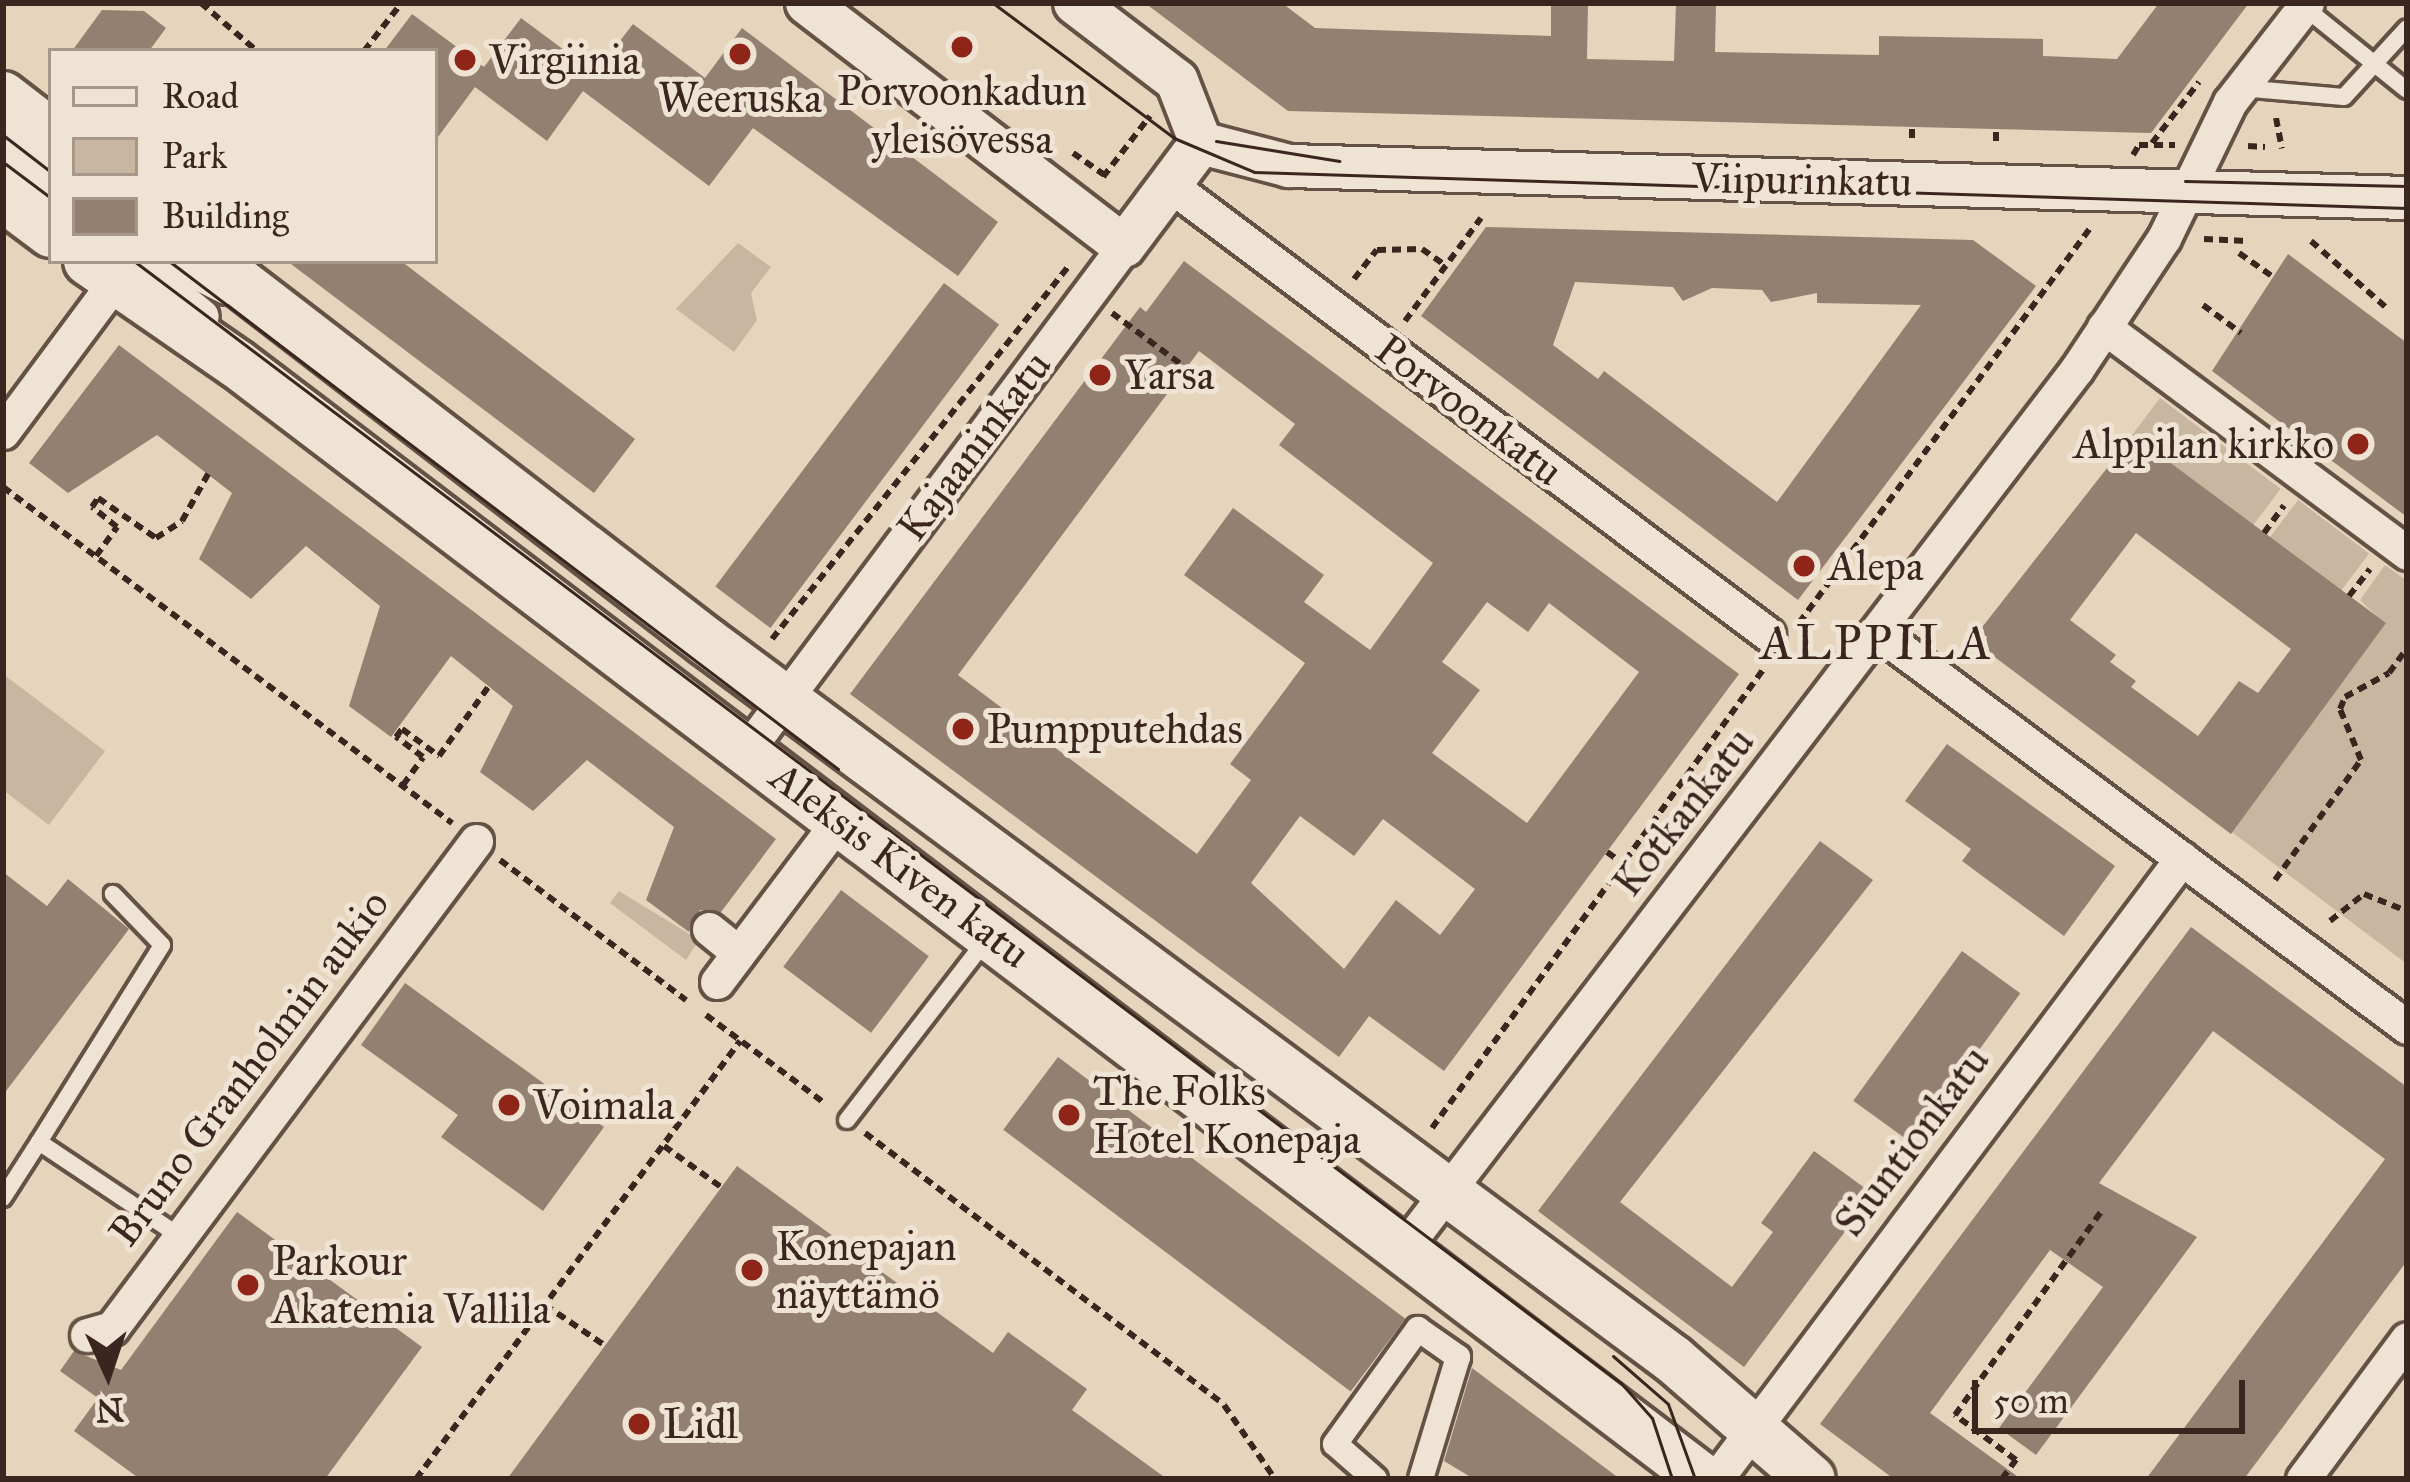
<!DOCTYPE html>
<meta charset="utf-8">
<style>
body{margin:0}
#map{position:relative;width:2410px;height:1482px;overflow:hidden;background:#e6d4bc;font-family:"IM FELL Great Primer",serif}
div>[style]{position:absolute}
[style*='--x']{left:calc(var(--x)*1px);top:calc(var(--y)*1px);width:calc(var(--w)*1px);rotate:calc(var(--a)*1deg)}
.green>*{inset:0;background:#c9b6a1;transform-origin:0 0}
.building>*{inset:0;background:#938071;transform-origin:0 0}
.path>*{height:6px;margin-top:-3px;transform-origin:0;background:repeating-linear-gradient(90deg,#3a261f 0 9px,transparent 0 15px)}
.roads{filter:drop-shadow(3px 0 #655246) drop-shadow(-3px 0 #655246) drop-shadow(0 3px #655246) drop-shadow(0 -3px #655246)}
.service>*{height:16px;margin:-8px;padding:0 8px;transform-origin:8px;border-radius:8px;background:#efe3d3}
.pedestrian>*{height:24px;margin:-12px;padding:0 12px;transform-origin:12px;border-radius:12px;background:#efe3d3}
.minor>*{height:33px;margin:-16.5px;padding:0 16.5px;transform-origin:16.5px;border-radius:16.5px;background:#efe3d3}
.tertiary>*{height:42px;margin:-21px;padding:0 21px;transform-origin:21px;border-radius:21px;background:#efe3d3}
.secondary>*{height:48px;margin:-24px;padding:0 24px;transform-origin:24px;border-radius:24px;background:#efe3d3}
.tram>*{height:3px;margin:-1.5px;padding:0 1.5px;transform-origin:1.5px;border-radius:1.5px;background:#3a261f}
.dots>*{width:33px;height:33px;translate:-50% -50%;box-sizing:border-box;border:6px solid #efe3d3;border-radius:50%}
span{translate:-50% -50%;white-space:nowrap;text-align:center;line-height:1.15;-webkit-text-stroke:10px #efe3d3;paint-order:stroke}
.poi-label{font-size:42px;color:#3a261f}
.left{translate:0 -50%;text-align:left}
.right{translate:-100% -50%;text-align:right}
.street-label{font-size:42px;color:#3a261f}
.quarter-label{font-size:48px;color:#3a261f;letter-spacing:3px}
.frame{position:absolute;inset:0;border:6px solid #3a261f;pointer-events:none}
.legend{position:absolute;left:48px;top:48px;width:390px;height:216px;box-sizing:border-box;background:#efe3d3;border:3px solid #a7978b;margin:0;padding:15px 21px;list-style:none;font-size:36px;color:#3a261f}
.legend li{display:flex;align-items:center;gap:24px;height:60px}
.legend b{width:60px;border:3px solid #a7978b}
.north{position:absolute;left:48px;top:1314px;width:120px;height:120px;-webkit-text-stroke:9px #efe3d3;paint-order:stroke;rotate:177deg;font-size:33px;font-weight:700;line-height:48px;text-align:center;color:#3a261f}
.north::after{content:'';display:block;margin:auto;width:42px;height:54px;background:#3a261f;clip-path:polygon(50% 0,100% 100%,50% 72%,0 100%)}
.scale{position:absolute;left:1972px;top:1380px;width:273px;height:54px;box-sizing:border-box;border:6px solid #3a261f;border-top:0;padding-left:15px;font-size:36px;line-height:42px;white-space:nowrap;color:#3a261f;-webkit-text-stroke:9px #efe3d3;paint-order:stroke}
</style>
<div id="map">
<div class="green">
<div style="clip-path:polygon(738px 243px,771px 267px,751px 293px,757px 320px,734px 352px,676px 309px)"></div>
<div style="left:2160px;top:398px;width:151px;height:46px;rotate:37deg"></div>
<div style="left:2298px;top:500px;width:89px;height:47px;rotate:37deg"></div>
<div style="clip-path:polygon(2385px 565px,2407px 581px,2407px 964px,2232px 832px,2385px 624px,2360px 600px)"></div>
<div style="clip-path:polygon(3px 674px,105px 751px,49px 825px,3px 790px)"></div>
<div style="clip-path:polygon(619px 891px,699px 940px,686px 960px,610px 903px)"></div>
</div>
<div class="building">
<div style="clip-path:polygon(1145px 3px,1282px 3px,1315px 28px,1551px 36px,1551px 3px,1588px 3px,1587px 59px,1674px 61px,1676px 3px,1716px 3px,1715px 52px,1879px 55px,1879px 36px,2043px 39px,2043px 56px,2117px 59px,2159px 3px,2249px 3px,2151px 133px,1288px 111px)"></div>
<div style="clip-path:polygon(102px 10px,144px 11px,166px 28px,149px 51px,72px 51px)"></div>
<div style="clip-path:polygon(412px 14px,484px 67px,521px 18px,595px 73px,633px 24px,705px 78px,742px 28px,998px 222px,958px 276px,753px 128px,709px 186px,583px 91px,547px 141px,475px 87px,435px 141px,435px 51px,384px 51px)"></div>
<div style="clip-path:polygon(evenodd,1486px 227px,1973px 240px,2036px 286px,1798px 600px,1421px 316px,1486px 227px,1575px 282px,1673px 287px,1683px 301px,1712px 288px,1762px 290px,1771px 302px,1817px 293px,1817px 303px,1921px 305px,1777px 502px,1604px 371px,1598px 379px,1553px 345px,1575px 282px)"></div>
<div style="clip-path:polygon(2288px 254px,2407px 343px,2407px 517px,2212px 371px)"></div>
<div style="clip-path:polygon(287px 261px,401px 261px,635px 439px,594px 493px)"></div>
<div style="clip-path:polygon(evenodd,1184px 261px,1739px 674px,1444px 1071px,1369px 1016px,1339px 1057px,850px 694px,1140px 307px,1146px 312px,1184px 261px,1199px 351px,1295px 424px,1279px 445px,1433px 563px,1370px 650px,1304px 602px,1324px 575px,1233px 508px,1184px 575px,1305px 663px,1230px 764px,1251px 780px,1197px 854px,958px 675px,1199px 351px,1184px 261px,1487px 602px,1528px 632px,1549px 603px,1639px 672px,1527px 823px,1432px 753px,1480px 690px,1442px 662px,1487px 602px,1184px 261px,1300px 816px,1354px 856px,1383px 819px,1475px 889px,1440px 935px,1396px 900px,1344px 969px,1251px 883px,1300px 816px)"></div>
<div style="left:944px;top:283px;width:69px;height:380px;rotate:37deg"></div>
<div style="clip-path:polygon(119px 345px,776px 839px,721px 912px,700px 910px,689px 932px,646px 900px,674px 827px,587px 760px,533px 811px,480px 772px,513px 706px,451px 656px,391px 737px,349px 706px,380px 606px,306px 546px,251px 599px,199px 559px,232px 493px,157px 435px,68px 493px,29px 463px)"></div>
<div style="clip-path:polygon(evenodd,2133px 435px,2386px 623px,2231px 834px,1972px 640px,2133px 435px,2136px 533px,2291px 649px,2258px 693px,2239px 681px,2198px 736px,2131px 687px,2136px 681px,2110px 662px,2116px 655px,2070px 620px,2136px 533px)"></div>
<div style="clip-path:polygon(1947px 744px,2115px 866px,2064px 936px,1962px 861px,1971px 849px,1905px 801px)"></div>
<div style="clip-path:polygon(1820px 841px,1873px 880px,1620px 1202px,1732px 1287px,1773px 1232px,1761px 1223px,1814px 1151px,1873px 1194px,1744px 1367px,1538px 1211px)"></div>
<div style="clip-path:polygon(3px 872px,47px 906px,68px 879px,129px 929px,3px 1095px)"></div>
<div style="left:841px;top:890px;width:110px;height:96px;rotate:37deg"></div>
<div style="clip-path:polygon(2191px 927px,2407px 1087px,2407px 1261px,2244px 1479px,2146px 1479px,2385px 1159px,2213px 1031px,2099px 1183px,2197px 1237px,2036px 1455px,1999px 1428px,2103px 1287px,2050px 1250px,1930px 1413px,2021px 1479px,1894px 1479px,1820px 1424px)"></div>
<div style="left:1962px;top:951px;width:72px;height:185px;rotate:36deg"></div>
<div style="clip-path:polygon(405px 983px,604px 1127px,543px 1211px,441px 1137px,458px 1115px,361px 1045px)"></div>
<div style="left:1058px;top:1057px;width:435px;height:91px;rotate:37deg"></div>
<div style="clip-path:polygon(737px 1166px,993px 1353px,1008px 1332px,1087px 1389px,1072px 1410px,1167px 1479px,507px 1479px)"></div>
<div style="clip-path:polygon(237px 1212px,422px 1347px,325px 1479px,140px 1479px,74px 1431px,98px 1398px,60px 1371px,74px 1351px,121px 1370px)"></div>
<div style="clip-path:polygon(1472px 1368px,1620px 1479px,1474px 1479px,1444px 1461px)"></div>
</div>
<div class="path">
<div style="--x:201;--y:3;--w:74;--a:40.6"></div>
<div style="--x:364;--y:51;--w:58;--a:-52"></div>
<div style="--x:2276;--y:118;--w:31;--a:79"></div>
<div style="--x:1912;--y:138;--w:11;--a:-90"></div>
<div style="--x:1996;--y:141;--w:12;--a:-90"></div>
<div style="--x:2152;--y:143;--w:77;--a:-52.4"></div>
<div style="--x:2248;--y:146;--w:17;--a:3"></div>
<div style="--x:1073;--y:153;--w:38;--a:35"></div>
<div style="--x:2133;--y:155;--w:12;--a:-59"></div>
<div style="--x:2139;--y:145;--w:36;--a:0"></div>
<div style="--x:1103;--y:177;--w:77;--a:-52.4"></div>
<div style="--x:2204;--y:239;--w:43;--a:2.7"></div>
<div style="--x:2311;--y:241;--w:104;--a:41.5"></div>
<div style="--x:2239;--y:253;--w:39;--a:35"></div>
<div style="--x:1354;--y:279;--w:37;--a:-52"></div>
<div style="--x:1377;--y:250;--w:45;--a:-1.3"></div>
<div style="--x:1422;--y:249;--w:28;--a:35"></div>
<div style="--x:2203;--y:305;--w:47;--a:36.4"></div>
<div style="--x:1112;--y:313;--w:92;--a:36.6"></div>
<div style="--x:1405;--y:321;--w:128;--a:-53.6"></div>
<div style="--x:3;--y:487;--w:561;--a:36.81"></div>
<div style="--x:2264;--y:533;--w:34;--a:-54"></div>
<div style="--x:96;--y:556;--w:36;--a:-54"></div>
<div style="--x:117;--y:527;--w:32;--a:-141"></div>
<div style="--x:92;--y:507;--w:11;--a:-56"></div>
<div style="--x:98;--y:498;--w:70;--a:34.6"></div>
<div style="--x:156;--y:538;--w:31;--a:-33"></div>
<div style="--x:182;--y:521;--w:54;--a:-61"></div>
<div style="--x:2349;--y:596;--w:34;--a:-52"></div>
<div style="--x:1799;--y:623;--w:491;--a:-53.6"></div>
<div style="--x:772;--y:639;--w:479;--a:-51.5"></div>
<div style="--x:403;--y:785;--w:34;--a:-54"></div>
<div style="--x:423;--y:757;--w:34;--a:-143"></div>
<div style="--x:396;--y:737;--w:10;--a:-53"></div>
<div style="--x:402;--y:729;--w:46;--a:36.1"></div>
<div style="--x:439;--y:756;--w:86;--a:-54.5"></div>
<div style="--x:1607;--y:852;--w:22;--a:36"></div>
<div style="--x:500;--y:860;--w:233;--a:37"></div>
<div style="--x:2275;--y:880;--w:148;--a:-54.4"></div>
<div style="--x:2361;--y:760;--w:55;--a:-112.4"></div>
<div style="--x:2340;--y:709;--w:13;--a:-67"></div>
<div style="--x:2345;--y:697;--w:50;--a:-28.6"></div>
<div style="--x:2389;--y:673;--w:31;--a:-54"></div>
<div style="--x:2330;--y:921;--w:43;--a:-38.5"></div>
<div style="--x:2364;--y:894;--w:46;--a:21.6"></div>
<div style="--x:706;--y:1015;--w:149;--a:36.6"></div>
<div style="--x:1432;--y:1128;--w:569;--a:-54.16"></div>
<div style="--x:865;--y:1133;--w:450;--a:37.1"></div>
<div style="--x:1224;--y:1405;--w:90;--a:55.4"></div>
<div style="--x:664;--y:1146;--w:70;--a:35.7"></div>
<div style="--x:545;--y:1305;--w:71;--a:34.1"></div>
<div style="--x:416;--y:1479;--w:545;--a:-53.51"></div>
<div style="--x:2002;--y:1479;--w:24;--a:-54"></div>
<div style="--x:2016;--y:1460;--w:76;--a:-143.6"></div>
<div style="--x:1955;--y:1415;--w:254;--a:-54.3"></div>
</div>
<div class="roads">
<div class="service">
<div style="--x:2304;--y:7;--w:132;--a:38.9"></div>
<div style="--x:2241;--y:88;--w:103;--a:5"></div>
<div style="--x:2344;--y:97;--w:93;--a:-47.6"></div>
<div style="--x:847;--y:1120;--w:229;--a:-52.3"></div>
<div style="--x:39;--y:1142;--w:232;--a:-58"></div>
<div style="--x:162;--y:945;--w:71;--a:-133.9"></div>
<div style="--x:3;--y:1198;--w:67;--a:-57.3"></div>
<div style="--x:39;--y:1142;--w:167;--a:33.8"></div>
</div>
<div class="pedestrian">
<div style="--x:1375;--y:1479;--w:53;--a:-138.8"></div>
<div style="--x:1335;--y:1444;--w:142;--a:-54.2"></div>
<div style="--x:1418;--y:1329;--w:49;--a:35"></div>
<div style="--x:1458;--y:1357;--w:127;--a:106.9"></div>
</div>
<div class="minor">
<div style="--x:3;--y:135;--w:53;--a:37.3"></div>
<div style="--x:3;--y:162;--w:60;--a:36.9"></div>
<div style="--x:1170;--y:185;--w:748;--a:36.9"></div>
<div style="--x:134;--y:261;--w:87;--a:39"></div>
<div style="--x:174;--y:261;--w:58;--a:26.6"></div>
<div style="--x:2104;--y:327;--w:378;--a:36.7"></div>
<div style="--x:3;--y:432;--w:188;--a:-53.4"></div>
<div style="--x:1878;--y:632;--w:660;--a:36.75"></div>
<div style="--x:747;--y:750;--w:629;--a:-53.2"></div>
<div style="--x:709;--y:929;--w:38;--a:39"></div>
<div style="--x:717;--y:982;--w:204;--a:-53"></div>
<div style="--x:1404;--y:1248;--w:1107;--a:-52.56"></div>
<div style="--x:2077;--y:369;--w:157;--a:-56.4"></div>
<div style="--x:2164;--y:238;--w:151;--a:-64.1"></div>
<div style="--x:2230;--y:102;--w:125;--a:-52.1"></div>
<div style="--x:87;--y:1335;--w:26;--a:-16"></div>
<div style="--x:112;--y:1328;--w:608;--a:-53.22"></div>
<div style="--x:1716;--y:1479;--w:776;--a:-53.12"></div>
<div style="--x:2303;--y:1479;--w:174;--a:-53.4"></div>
</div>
<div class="tertiary">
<div style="--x:807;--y:3;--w:399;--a:37.5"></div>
<div style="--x:1124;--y:246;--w:129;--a:-53.2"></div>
<div style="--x:1075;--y:3;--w:128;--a:37.4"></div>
<div style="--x:1177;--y:81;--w:66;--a:68.8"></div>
<div style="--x:1201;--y:143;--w:91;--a:14.6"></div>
<div style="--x:1289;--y:166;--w:1118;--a:1.64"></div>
</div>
<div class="secondary">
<div style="--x:3;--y:96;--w:61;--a:37.6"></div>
<div style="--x:3;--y:197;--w:60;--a:36.9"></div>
<div style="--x:88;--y:261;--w:181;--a:34.7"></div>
<div style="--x:237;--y:364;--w:1843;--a:37.24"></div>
<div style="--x:212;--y:261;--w:625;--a:37.59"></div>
<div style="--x:707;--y:642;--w:1204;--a:36.59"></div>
<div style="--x:1674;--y:1360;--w:181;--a:41"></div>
</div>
</div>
<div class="tram">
<div style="--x:993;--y:3;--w:226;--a:36.7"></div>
<div style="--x:1174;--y:138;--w:87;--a:23"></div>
<div style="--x:1254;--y:172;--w:1154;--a:1.79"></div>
<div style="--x:3;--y:135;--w:61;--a:37.6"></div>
<div style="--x:1216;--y:141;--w:125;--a:9.2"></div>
<div style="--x:3;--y:162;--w:60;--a:36.9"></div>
<div style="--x:2185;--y:181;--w:222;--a:1.3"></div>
<div style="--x:134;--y:261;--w:1863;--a:37.04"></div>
<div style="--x:1621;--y:1383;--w:47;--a:48.5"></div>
<div style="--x:1652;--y:1418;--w:64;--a:71.8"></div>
<div style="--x:169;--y:261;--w:840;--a:37.21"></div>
<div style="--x:1613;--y:1356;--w:73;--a:41.1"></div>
<div style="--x:1668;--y:1404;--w:80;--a:70.2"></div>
</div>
<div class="dots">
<div style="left:962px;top:47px;background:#8f2418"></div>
<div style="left:740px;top:54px;background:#8f2418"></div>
<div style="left:465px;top:60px;background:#8f2418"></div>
<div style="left:1100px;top:375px;background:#8f2418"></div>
<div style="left:2358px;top:444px;background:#8f2418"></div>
<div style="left:1804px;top:566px;background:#8f2418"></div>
<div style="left:963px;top:729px;background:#8f2418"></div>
<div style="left:509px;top:1105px;background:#8f2418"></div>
<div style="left:1069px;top:1115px;background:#8f2418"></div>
<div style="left:752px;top:1270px;background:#8f2418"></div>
<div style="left:248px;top:1285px;background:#8f2418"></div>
<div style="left:639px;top:1424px;background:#8f2418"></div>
</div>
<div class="poi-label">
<span class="left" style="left:489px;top:60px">Virgiinia</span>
<span style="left:962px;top:115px">Porvoonkadun<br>yleisövessa</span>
<span style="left:740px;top:98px">Weeruska</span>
<span class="left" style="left:1124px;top:375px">Yarsa</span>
<span class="right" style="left:2334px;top:444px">Alppilan kirkko</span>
<span class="left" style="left:1828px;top:566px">Alepa</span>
<span class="left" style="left:987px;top:729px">Pumpputehdas</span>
<span class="left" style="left:1093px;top:1115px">The Folks<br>Hotel Konepaja</span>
<span class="left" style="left:533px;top:1105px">Voimala</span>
<span class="left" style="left:776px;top:1270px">Konepajan<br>näyttämö</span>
<span class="left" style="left:272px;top:1285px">Parkour<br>Akatemia Vallila</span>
<span class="left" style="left:663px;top:1424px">Lidl</span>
</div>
<div class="street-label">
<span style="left:1802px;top:180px;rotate:1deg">Viipurinkatu</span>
<span style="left:1469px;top:410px;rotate:37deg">Porvoonkatu</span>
<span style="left:974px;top:446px;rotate:-53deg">Kajaaninkatu</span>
<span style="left:1683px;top:812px;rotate:-52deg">Kotkankatu</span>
<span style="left:900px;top:865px;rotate:37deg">Aleksis Kiven katu</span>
<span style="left:249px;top:1068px;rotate:-53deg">Bruno Granholmin aukio</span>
<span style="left:1912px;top:1141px;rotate:-53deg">Siuntionkatu</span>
</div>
<div class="quarter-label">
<span style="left:1877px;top:643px">ALPPILA</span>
</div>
<div class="frame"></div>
<ul class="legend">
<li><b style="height:15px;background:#efe3d3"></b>Road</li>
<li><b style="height:33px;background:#c9b6a1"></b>Park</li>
<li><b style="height:33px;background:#938071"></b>Building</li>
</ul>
<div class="north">N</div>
<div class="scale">50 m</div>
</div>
